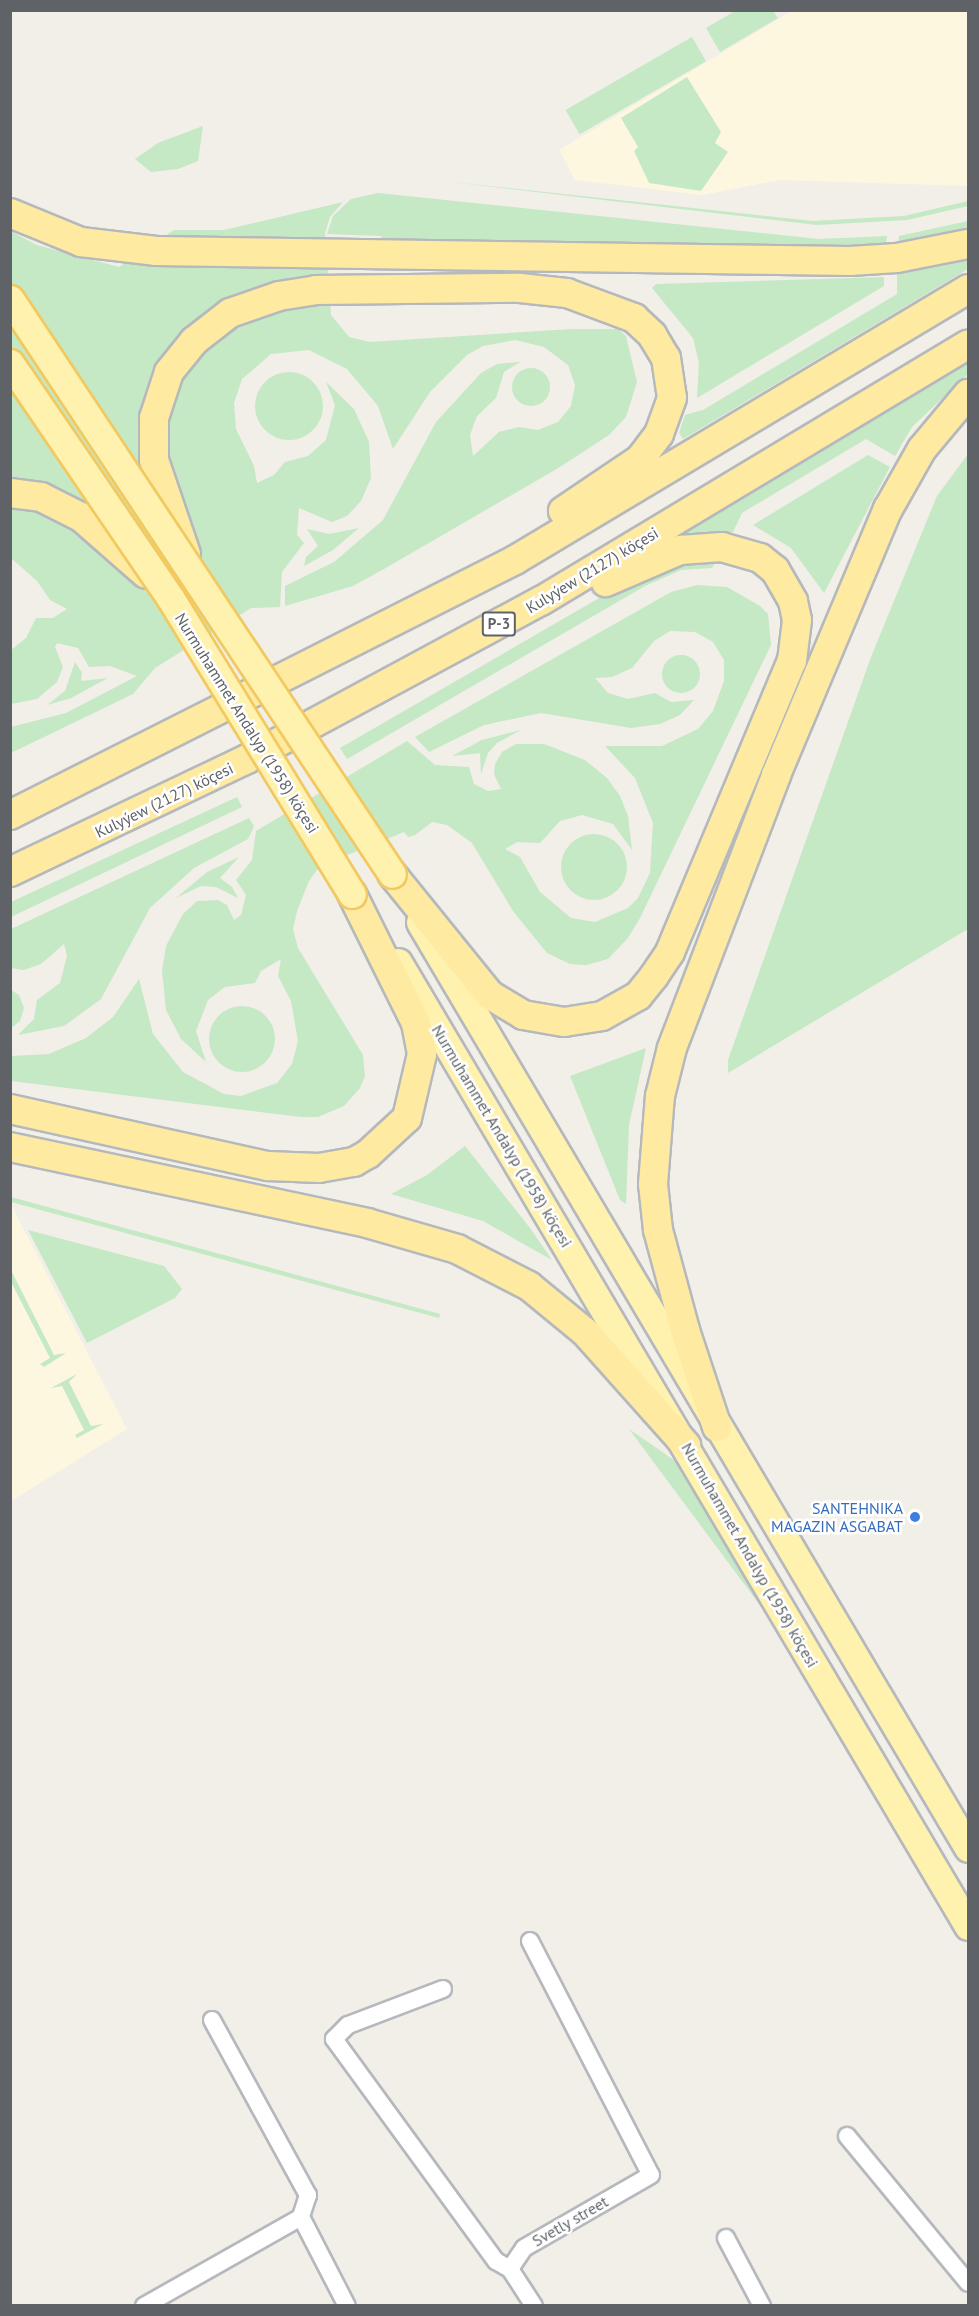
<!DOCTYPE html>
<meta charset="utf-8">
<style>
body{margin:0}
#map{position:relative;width:979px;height:2316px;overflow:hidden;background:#f1efe8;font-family:"PT Sans",sans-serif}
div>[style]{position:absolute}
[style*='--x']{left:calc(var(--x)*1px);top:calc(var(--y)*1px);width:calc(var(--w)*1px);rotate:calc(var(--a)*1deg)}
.commercial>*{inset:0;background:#fef7e0}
.green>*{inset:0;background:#c5e8c5;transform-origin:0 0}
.round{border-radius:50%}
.roads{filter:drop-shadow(2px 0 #b5b8bc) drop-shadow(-2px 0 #b5b8bc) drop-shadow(0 2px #b5b8bc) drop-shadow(0 -2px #b5b8bc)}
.minor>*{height:16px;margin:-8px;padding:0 8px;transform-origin:8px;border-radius:8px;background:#fff}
.primary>*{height:27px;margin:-13.5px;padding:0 13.5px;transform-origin:13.5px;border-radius:13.5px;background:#fff2af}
.trunk>*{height:28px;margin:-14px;padding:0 14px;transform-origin:14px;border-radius:14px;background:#feeaa1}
.bridges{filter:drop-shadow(2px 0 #f2c960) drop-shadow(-2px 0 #f2c960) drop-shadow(0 2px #f2c960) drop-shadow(0 -2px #f2c960)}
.primary-bridge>*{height:27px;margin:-13.5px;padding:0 13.5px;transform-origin:13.5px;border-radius:13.5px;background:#fff2af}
.dots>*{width:16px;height:16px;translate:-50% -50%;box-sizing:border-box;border:3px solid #fff;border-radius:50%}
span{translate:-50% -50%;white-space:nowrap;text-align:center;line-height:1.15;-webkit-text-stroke:5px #fff;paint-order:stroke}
.shield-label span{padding:2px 4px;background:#fff;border:2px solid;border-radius:4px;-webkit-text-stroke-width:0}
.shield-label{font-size:15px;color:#5f6368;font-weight:700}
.street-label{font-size:16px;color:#5f6368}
.shop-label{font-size:16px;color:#366cbe}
.right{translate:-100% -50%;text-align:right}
.frame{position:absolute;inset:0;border:12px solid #5f6368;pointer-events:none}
</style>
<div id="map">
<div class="commercial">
<div style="clip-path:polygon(792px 11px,968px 11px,968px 186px,780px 180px,703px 195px,575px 180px,559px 150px)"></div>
<div style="clip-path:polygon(10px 1203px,127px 1429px,11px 1501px,10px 1500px)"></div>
</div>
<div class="green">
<div style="clip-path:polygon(735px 11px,773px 11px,778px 18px,720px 52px,706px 28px)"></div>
<div style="left:692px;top:37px;width:28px;height:146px;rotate:60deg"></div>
<div style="clip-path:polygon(687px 77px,721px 132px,715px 143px,728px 152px,701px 191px,649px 183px,634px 151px,638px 147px,621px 118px)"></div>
<div style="clip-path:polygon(203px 126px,198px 161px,178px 169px,151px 172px,135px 159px,158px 143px)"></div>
<div style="clip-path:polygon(443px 181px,813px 221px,904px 216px,968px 201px,968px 206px,907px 220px,817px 225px)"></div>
<div style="clip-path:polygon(378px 193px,819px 239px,887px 236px,886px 246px,817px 248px,383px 241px,381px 236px,327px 234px,333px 216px,351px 199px)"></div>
<div style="clip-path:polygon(343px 202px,330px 217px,325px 233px,331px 315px,349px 337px,370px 342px,572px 329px,618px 329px,626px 336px,637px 382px,626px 417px,609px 435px,560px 467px,384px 569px,353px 586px,285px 606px,285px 586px,334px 562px,383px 520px,436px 422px,481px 373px,497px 364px,520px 362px,504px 372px,496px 398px,477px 416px,470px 435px,473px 456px,499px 432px,519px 427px,538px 430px,558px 422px,571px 406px,575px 385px,568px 365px,544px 347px,515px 340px,483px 346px,467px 355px,430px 392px,393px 449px,378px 406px,347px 369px,309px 350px,271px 354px,242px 379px,234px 403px,236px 429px,254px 466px,257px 483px,274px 475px,285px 462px,308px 456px,326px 440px,335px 405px,326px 382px,354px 409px,369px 442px,371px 478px,361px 501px,347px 516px,332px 522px,299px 508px,297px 535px,304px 543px,282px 572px,280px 607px,251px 608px,155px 668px,133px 694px,11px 753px,11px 727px,66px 713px,137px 676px,110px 666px,89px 667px,78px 648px,57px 643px,55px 647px,63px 667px,57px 682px,37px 699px,11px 704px,11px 650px,26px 638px,36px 618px,53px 618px,67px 609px,50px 600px,37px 581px,11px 558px,10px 231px,37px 245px,119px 267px,174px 230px,224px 230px)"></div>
<div style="clip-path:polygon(968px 221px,968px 233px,898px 246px,899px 236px)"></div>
<div style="clip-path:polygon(968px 257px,968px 269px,683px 439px,679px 433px,685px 415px,703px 410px,897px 294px,897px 267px)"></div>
<div style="clip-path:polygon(884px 277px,884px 286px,697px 398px,699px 363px,693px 338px,652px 288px,656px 284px)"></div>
<div style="clip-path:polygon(968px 362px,968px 374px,912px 427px,895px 456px,866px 439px,742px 513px,733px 532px,682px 535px)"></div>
<div class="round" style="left:512px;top:368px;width:38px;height:38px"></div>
<div class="round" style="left:255px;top:372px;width:68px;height:68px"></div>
<div style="clip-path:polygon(968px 454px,968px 929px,728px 1073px,728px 1060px,871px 657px,937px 496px)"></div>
<div style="clip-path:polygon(868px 455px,890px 467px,824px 593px,791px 548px,753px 525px)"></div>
<div style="clip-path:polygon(359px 528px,333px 550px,304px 566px,306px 557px,318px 546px,307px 529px,329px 534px)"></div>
<div style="clip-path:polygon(718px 559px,712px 568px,681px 570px,645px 586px,347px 759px,340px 748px,639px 575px,659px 566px)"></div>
<div style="clip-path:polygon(697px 585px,727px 587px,760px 606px,768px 614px,771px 645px,640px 918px,628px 938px,608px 959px,586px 965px,570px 964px,547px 953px,513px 911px,472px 843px,447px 825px,432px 822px,415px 835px,408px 837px,404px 832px,320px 866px,309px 881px,297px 911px,293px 929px,298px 948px,363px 1055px,365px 1076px,360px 1088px,344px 1106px,318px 1117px,301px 1117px,11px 1081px,11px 1056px,49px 1054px,86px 1038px,113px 1017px,139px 979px,153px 1034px,183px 1072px,224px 1094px,241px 1096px,277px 1083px,292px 1064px,298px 1041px,291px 1001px,278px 976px,281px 959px,261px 971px,255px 983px,225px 987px,208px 1000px,196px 1031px,206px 1062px,181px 1039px,166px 1010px,162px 971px,166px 946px,183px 914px,197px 901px,218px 900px,227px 905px,234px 920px,241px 915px,246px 895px,236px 880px,252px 860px,256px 831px,407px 741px,435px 765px,469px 767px,474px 784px,488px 791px,501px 789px,494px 774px,495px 764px,502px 752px,516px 744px,544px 744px,585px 760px,607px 778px,620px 796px,628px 816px,632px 850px,613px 824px,582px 815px,560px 821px,540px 843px,517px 842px,505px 849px,520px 857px,540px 892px,571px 918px,595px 922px,628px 908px,638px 898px,650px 873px,653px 823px,635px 778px,605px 746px,662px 746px,698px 729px,713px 711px,724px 681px,724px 660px,713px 642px,695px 632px,670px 631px,654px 641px,632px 668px,612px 677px,595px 678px,608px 693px,628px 699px,655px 693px,671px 702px,694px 700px,680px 715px,660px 724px,631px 728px,541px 713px,484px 725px,429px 752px,415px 737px,671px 592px)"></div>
<div class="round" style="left:662px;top:655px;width:38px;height:38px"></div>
<div style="clip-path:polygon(75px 662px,82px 673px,81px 681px,108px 678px,71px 698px,47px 705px,65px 691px)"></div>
<div style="clip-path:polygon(521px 730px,497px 743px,488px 753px,481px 774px,480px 753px,452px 756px,482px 740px)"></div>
<div style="clip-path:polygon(237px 797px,242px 807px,11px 917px,11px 902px)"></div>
<div style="clip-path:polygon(249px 818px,254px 826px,248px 839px,194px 868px,150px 908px,101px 999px,64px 1026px,18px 1035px,34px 1019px,37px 1000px,60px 983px,67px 956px,64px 944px,41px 964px,24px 970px,11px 968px,11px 929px)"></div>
<div class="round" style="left:561px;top:834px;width:66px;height:66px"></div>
<div style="clip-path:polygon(239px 857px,220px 878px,232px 887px,238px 898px,216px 887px,201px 886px,176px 898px,207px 872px)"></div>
<div style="clip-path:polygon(11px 990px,19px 995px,24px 1008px,20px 1021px,11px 1028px)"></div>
<div class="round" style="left:209px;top:1006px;width:66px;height:66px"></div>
<div style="clip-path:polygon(646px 1048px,629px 1125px,626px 1204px,620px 1200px,570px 1076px)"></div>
<div style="clip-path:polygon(465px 1146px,530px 1228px,552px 1260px,483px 1221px,391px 1194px,427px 1175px)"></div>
<div style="clip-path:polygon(11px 1197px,440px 1314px,439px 1318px,11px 1202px)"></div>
<div style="clip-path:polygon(28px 1230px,164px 1266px,182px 1289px,175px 1298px,87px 1343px)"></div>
<div style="clip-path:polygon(11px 1270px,54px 1355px,66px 1353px,44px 1367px,40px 1364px,50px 1358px,11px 1282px)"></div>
<div style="clip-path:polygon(77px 1374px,69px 1382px,91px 1426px,103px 1424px,77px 1438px,75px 1435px,84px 1430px,62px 1386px,51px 1388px)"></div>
<div style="clip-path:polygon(629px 1429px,684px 1467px,763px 1602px,762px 1608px)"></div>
</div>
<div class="roads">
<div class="minor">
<div style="--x:530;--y:1941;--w:263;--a:62.7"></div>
<div style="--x:651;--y:2175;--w:146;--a:150.1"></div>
<div style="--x:524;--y:2248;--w:25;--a:124"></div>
<div style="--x:510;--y:2269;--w:44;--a:57"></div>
<div style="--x:443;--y:1989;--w:102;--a:159.2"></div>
<div style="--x:348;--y:2025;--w:20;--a:135"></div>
<div style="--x:334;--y:2039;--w:275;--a:53.9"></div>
<div style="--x:496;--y:2261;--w:16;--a:30"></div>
<div style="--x:212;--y:2020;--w:200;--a:61.3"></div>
<div style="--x:308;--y:2195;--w:23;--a:108"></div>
<div style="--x:301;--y:2217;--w:100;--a:62.7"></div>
<div style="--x:847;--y:2136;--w:190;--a:50.5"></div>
<div style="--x:726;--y:2238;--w:77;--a:62.1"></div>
<div style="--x:144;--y:2306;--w:180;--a:-29.5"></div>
</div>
<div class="primary">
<div style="--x:420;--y:922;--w:1076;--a:59.38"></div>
<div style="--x:398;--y:962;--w:1120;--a:59.4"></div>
</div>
<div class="trunk">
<div style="--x:10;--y:213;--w:77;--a:22.2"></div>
<div style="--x:81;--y:242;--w:76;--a:6.8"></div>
<div style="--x:156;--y:251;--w:694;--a:0.83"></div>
<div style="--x:850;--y:261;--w:47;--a:-3.7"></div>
<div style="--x:897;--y:258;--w:72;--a:-11.2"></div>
<div style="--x:10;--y:493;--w:31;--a:7"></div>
<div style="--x:41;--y:497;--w:45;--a:26.6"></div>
<div style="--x:81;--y:517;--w:86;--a:41.2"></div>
<div style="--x:186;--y:554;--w:99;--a:-108.8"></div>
<div style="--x:154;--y:460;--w:42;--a:-90"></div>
<div style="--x:154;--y:418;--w:48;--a:-71.9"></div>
<div style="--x:169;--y:372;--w:40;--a:-51"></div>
<div style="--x:194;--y:341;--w:46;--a:-37.9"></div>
<div style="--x:230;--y:313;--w:52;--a:-19.1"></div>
<div style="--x:279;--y:296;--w:37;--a:-9"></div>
<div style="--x:316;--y:290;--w:204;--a:-0.6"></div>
<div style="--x:520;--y:288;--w:47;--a:6.1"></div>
<div style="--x:567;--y:293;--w:72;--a:20.5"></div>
<div style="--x:634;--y:318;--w:25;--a:43"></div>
<div style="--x:652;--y:335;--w:27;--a:59"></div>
<div style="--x:666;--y:358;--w:40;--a:81.5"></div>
<div style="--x:672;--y:398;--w:38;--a:110"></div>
<div style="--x:659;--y:434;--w:31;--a:127"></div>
<div style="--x:640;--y:459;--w:93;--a:146"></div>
<div style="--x:10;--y:815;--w:566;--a:-26.79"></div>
<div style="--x:515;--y:560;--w:528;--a:-30.89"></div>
<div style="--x:10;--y:872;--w:263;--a:-25.5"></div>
<div style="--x:247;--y:759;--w:334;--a:-28.3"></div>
<div style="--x:541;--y:601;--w:498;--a:-31"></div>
<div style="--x:392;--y:874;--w:156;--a:51"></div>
<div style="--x:490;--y:995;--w:39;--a:31"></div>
<div style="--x:523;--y:1015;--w:42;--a:9.7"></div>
<div style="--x:564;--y:1022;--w:38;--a:-9"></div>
<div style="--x:602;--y:1016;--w:41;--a:-29.1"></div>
<div style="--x:638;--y:996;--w:26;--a:-51"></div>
<div style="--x:654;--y:976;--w:29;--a:-56"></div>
<div style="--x:670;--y:952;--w:316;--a:-67.3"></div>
<div style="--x:792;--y:661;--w:41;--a:-83"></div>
<div style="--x:797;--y:620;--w:19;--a:-102"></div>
<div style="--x:793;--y:601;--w:36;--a:-120"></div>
<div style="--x:775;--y:570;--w:19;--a:-141"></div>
<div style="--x:760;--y:558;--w:40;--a:-164"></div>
<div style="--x:722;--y:547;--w:42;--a:175.9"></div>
<div style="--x:680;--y:550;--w:81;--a:156.6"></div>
<div style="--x:10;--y:1109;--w:264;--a:12.5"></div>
<div style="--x:268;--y:1166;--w:51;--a:2.2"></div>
<div style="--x:319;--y:1168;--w:36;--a:-10"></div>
<div style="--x:354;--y:1162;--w:16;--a:-30"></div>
<div style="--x:368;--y:1154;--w:53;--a:-42.7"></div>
<div style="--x:407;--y:1118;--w:66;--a:-76.8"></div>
<div style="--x:422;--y:1054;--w:32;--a:-101"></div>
<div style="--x:416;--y:1023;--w:144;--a:-116.4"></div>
<div style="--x:10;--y:1147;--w:365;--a:12"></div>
<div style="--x:367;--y:1223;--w:94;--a:16.1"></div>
<div style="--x:457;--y:1249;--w:81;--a:27.2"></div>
<div style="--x:529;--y:1286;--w:72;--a:39.4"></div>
<div style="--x:585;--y:1332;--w:152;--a:48.2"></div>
<div style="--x:717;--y:1427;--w:102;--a:-108.3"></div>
<div style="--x:685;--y:1330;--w:104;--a:-105.1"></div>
<div style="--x:658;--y:1230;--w:46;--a:-96.2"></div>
<div style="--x:653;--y:1184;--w:88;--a:-85.5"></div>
<div style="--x:660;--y:1096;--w:49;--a:-76"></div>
<div style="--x:672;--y:1048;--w:292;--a:-69.1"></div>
<div style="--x:776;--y:775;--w:289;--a:-67.2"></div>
<div style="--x:888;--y:509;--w:69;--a:-60.5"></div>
<div style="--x:922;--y:449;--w:72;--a:-50.1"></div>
</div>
</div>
<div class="bridges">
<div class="primary-bridge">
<div style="--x:10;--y:299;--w:690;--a:56.4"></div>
<div style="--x:10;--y:363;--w:286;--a:55.7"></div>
<div style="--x:171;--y:599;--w:346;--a:58.5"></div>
</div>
</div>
<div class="dots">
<div style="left:915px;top:1517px;background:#3f7fe0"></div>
</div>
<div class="shield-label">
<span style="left:499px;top:624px">P-3</span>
</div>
<div class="street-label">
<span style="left:592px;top:570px;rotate:-31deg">Kulyýew (2127) köçesi</span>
<span style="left:247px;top:723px;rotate:58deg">Nurmuhammet Andalyp (1958) köçesi</span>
<span style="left:164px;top:800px;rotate:-26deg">Kulyýew (2127) köçesi</span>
<span style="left:502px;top:1136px;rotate:59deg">Nurmuhammet Andalyp (1958) köçesi</span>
<span style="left:750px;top:1555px;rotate:60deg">Nurmuhammet Andalyp (1958) köçesi</span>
<span style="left:570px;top:2221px;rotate:-30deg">Svetly street</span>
</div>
<div class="shop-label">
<span class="right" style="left:903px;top:1517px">SANTEHNIKA<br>MAGAZIN ASGABAT</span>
</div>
<div class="frame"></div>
</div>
